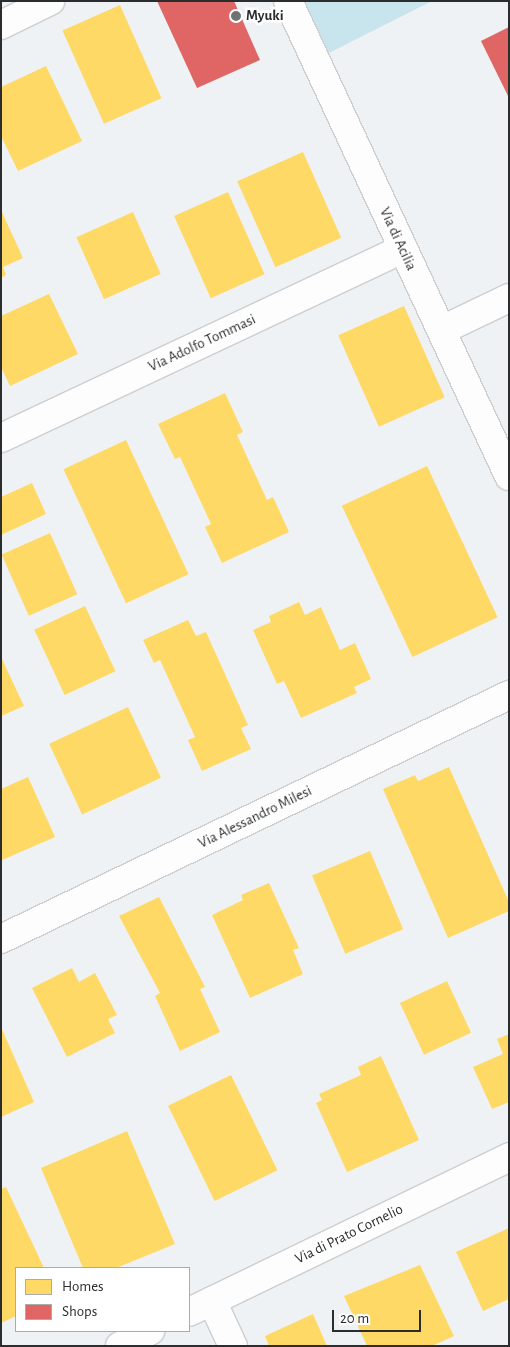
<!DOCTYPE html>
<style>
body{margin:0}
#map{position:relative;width:510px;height:1347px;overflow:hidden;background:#eff2f4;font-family:"Alegreya Sans",sans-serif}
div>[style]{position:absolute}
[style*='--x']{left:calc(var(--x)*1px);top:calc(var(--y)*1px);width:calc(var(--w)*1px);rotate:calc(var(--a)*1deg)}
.green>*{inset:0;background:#c8e4ed}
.homes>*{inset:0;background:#ffd966;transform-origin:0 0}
.shops>*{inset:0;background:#e06666}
.roads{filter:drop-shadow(1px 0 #ccced0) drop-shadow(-1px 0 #ccced0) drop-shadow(0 1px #ccced0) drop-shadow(0 -1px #ccced0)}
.minor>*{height:28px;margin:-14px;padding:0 14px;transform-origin:14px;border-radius:14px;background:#fdfdfd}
.tertiary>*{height:28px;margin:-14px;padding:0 14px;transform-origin:14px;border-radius:14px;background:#fdfdfd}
.dots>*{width:14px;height:14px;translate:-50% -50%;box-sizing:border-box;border:2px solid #fff;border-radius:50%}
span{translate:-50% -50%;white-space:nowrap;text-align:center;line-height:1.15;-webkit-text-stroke:5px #fff;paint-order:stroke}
.poi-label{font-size:15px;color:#2a2c2d;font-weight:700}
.left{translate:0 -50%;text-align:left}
.street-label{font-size:15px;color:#2a2c2d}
.frame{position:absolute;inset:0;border:2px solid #2a2c2d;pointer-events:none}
.legend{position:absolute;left:15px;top:1267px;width:175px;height:65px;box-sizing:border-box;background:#fff;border:1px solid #aaabab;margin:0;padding:6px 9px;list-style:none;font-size:15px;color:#2a2c2d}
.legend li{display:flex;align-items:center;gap:10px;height:25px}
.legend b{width:25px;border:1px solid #aaabab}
.scale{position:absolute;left:332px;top:1310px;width:89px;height:22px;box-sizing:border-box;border:2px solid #2a2c2d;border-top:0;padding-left:6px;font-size:15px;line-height:18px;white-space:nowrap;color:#2a2c2d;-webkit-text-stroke:4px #fff;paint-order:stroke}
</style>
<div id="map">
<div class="green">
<div style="clip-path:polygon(285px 1px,432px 1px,315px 60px)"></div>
</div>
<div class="homes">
<div style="left:120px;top:5px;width:102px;height:63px;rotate:66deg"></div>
<div style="clip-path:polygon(46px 66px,82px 141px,18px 171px,1px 136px,1px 87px)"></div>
<div style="left:303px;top:152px;width:94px;height:72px;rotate:66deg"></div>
<div style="left:228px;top:192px;width:90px;height:59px;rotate:66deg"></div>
<div style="clip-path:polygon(1px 210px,23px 258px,3px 267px,6px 275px,1px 278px)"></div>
<div style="left:133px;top:212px;width:68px;height:62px;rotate:66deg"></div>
<div style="clip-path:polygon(49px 294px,78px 354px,10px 386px,1px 367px,1px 316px)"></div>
<div style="left:404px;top:306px;width:100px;height:72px;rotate:66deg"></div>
<div style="clip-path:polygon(225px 393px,243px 432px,237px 435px,267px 500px,273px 497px,289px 532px,222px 563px,205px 527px,211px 524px,180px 457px,175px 459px,158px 424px)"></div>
<div style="left:126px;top:440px;width:148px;height:69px;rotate:65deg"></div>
<div style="left:427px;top:466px;width:167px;height:94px;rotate:65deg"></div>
<div style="clip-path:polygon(32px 483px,46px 514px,1px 535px,1px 497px)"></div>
<div style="left:50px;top:533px;width:67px;height:53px;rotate:66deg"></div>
<div style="clip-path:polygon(299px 602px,305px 615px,321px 607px,340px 650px,355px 643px,371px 679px,354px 687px,357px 693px,301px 718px,284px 681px,277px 684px,253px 630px,271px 622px,269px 616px)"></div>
<div style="left:85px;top:606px;width:72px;height:56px;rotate:65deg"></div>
<div style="clip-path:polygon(188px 620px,196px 636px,206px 632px,248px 725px,241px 728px,251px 749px,202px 771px,188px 740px,195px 737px,160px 660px,154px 663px,143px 640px)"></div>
<div style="clip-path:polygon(1px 657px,24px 706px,1px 716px)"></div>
<div style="left:128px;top:707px;width:78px;height:87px;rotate:65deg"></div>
<div style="clip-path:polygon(449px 767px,509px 902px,509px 911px,448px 938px,383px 789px,415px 775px,418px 781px)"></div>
<div style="clip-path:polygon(28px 777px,55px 837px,2px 860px,1px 789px)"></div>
<div style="left:370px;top:851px;width:85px;height:63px;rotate:67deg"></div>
<div style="clip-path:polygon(269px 883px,299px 948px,293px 950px,303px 974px,250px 998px,212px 915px,243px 900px,241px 895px)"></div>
<div style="clip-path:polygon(159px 897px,205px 987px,200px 989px,220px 1032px,180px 1051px,155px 996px,160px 993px,119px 916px)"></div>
<div style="clip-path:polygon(72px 968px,79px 982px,95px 973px,117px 1015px,108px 1019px,115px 1033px,67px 1057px,32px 988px)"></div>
<div style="left:447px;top:981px;width:57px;height:52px;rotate:65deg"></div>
<div style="clip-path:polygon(1px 1027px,34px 1102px,1px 1117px)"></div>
<div style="clip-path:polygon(509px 1034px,509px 1102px,492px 1109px,473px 1067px,503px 1054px,497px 1039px)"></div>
<div style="clip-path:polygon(381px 1056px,419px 1140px,347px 1172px,316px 1103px,322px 1100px,319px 1094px,361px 1075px,358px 1067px)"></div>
<div style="left:231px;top:1075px;width:106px;height:70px;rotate:64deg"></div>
<div style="clip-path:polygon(127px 1131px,175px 1244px,116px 1268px,83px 1268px,41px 1168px)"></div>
<div style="clip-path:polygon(6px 1187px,44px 1268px,16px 1268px,16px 1316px,1px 1323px,1px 1189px)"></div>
<div style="clip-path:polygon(509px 1228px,509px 1299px,483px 1311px,456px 1252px)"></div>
<div style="clip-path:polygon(420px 1265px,454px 1336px,432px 1346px,367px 1346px,344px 1296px)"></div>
<div style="clip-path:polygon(313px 1314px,327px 1346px,269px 1346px,265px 1336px)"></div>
</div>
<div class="shops">
<div style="clip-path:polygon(157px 1px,234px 1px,260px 60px,197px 88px)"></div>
<div style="clip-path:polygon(509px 27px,509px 98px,481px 41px)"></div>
</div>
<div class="roads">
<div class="minor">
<div style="--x:1;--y:25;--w:55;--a:-26.1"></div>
<div style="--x:442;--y:330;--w:74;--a:-25.5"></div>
<div style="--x:1;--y:438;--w:443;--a:-25.2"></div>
<div style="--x:1;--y:939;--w:564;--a:-25.66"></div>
<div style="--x:212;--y:1301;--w:50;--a:65"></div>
</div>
<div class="tertiary">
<div style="--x:288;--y:1;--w:524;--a:65.05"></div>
<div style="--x:189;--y:1312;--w:356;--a:-25.8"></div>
<div style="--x:120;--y:1346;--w:34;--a:-27"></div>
</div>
</div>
<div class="dots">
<div style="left:236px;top:16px;background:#6f7173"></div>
</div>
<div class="poi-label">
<span class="left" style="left:246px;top:16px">Myuki</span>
</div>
<div class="street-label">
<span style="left:398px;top:239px;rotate:65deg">Via di Acilia</span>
<span style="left:202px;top:343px;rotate:-25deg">Via Adolfo Tommasi</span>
<span style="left:255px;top:817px;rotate:-26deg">Via Alessandro Milesi</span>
<span style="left:349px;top:1234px;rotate:-26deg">Via di Prato Cornelio</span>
</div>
<div class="frame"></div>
<ul class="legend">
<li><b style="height:14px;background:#ffd966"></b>Homes</li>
<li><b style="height:14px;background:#e06666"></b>Shops</li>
</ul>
<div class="scale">20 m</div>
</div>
